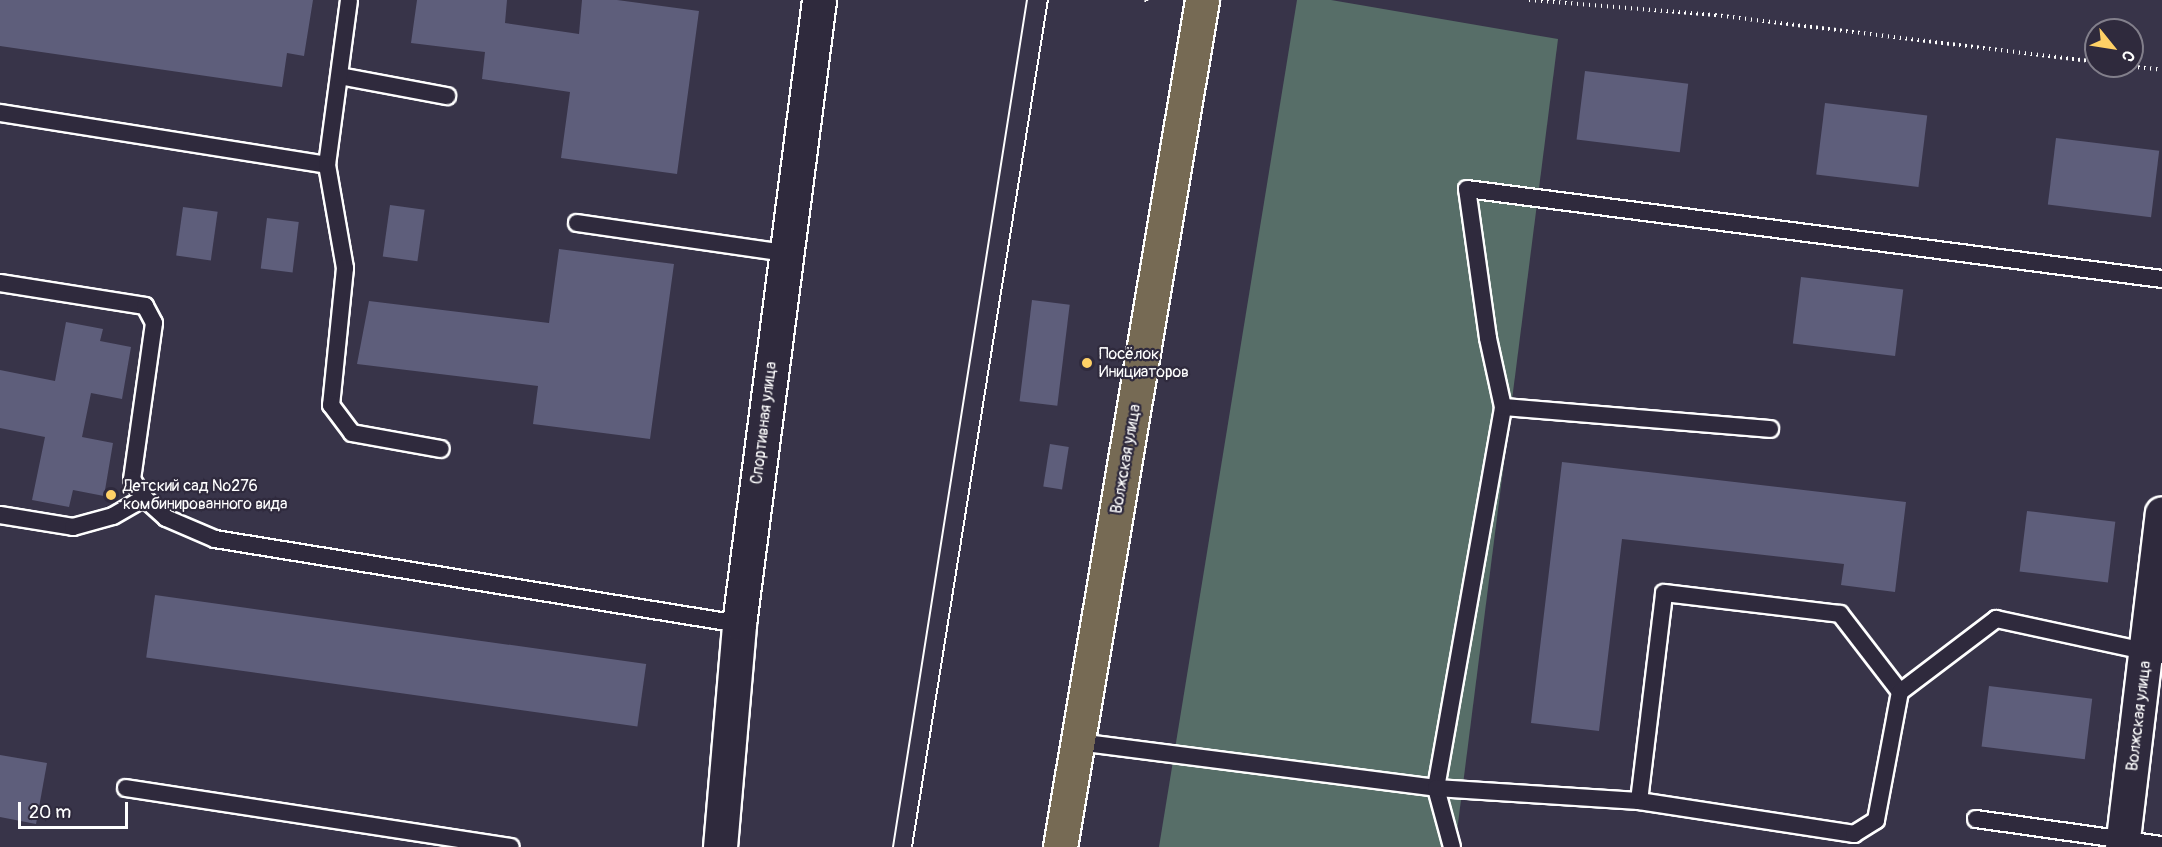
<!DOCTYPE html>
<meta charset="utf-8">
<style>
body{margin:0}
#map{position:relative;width:2162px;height:847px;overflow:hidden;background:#383449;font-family:Pangolin,sans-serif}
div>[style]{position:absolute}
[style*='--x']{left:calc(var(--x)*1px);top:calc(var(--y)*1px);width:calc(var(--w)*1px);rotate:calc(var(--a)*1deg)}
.green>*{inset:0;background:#576e68}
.building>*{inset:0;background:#5e5e7b;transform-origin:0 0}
.path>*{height:4px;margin-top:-2px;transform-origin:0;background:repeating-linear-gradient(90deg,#fff 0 1.5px,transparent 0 6px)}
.roads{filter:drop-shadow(2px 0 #fff) drop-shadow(-2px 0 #fff) drop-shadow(0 2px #fff) drop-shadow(0 -2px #fff)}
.service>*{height:16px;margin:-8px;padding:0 8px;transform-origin:8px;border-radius:8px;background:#2f2a3d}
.minor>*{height:33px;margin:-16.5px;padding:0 16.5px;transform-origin:16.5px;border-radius:16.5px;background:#2f2a3d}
.primary>*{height:33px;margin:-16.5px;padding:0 16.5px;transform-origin:16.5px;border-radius:16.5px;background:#766a54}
.tram>*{height:1.5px;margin:-0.75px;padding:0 0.75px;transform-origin:0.75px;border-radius:0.75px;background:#fff}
.dots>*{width:16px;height:16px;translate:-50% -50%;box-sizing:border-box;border:3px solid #2f2a3d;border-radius:50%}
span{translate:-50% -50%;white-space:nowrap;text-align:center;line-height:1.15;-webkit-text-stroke:4.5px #2f2a3d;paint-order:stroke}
.poi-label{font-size:16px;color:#fff}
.left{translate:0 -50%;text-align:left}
.street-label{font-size:16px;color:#fff}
.north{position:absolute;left:2084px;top:18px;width:60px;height:60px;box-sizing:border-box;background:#2f2a3d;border:2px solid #827f8b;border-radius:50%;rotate:120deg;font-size:16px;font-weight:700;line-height:24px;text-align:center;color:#fff}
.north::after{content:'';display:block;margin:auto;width:21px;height:27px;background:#ffd166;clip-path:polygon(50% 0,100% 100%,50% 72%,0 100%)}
.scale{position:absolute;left:18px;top:802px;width:110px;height:27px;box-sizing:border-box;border:3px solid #fff;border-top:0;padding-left:8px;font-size:18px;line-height:21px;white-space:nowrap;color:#fff;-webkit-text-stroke:4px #2f2a3d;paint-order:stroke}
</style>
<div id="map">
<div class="green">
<div style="clip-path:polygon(1297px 0,1331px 0,1558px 39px,1455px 847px,1159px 847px)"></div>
</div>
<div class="building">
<div style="clip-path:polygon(0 0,313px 0,304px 56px,287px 53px,282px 87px,0 46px)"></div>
<div style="clip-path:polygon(417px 0,507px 0,505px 23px,579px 34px,582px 0,617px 0,699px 11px,677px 174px,561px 158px,570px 92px,482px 79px,485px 52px,411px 43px)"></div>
<div style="left:1585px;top:71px;width:104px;height:69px;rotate:7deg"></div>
<div style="left:1825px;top:103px;width:103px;height:72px;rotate:7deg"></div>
<div style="left:2056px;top:138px;width:104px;height:67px;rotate:7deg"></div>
<div style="left:390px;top:205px;width:35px;height:52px;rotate:8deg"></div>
<div style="left:183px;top:207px;width:35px;height:49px;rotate:8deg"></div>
<div style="left:267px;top:218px;width:32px;height:51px;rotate:7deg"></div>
<div style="clip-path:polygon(559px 249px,674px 264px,650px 439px,533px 424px,538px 386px,357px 364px,369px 301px,549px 323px)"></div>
<div style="left:1801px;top:277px;width:103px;height:67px;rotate:7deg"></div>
<div style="left:1032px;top:300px;width:38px;height:102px;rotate:7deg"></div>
<div style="clip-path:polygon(66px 322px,103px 329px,100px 341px,131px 347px,122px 399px,91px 393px,82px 437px,113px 443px,104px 496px,73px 490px,69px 507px,32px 500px,45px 437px,0 428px,0 370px,55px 381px)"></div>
<div style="left:1050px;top:444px;width:19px;height:43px;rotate:9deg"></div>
<div style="clip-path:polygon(1562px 462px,1906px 502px,1895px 592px,1841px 585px,1844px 564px,1622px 539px,1599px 731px,1531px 723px)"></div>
<div style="left:2027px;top:511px;width:89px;height:61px;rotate:7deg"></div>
<div style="left:155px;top:595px;width:496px;height:63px;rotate:8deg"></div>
<div style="left:1989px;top:686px;width:104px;height:61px;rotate:7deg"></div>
<div style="clip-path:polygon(0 755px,47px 763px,36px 824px,0 817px)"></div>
</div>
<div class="path">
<div style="--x:1146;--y:0;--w:3;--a:72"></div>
<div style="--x:1529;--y:0;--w:187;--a:4.6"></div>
<div style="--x:1715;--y:15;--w:384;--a:7"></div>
<div style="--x:2126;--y:66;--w:36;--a:6"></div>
</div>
<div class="roads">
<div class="service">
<div style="--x:340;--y:76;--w:109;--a:10.6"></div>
<div style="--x:0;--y:113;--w:331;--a:9"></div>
<div style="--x:327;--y:165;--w:166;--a:-82.4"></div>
<div style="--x:327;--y:165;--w:105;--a:80.1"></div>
<div style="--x:345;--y:268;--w:138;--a:95.8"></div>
<div style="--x:331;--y:405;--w:35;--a:53"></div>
<div style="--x:352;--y:433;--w:90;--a:10.2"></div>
<div style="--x:577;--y:223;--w:210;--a:8.2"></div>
<div style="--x:0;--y:283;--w:147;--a:9"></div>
<div style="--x:145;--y:306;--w:19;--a:62"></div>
<div style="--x:154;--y:323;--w:158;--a:98"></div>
<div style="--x:132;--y:479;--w:22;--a:58"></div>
<div style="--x:144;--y:498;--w:30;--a:42"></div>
<div style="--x:166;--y:518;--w:53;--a:23.2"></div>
<div style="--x:215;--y:539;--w:531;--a:9.21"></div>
<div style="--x:1503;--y:407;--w:268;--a:4.7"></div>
<div style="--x:0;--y:515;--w:74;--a:9.3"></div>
<div style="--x:73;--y:527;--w:41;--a:-15.4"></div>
<div style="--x:113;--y:516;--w:36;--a:-30"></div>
<div style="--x:1078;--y:742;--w:361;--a:7.3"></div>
<div style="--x:1436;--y:788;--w:387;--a:-80"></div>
<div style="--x:1503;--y:407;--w:71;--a:-102.3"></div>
<div style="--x:1488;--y:338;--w:150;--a:-98"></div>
<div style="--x:1467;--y:189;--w:701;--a:7.38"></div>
<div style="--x:126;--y:788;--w:389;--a:8.7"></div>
<div style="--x:1639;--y:801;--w:209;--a:-83.1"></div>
<div style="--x:1664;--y:593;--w:177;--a:6.8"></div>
<div style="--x:1840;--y:614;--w:98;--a:52.4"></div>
<div style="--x:1976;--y:819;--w:188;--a:8"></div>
<div style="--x:1452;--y:847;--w:61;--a:-105.2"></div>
<div style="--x:1436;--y:788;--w:203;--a:3.7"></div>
<div style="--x:1639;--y:801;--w:218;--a:8.7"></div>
<div style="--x:1854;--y:834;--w:26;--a:-32"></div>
<div style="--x:1876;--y:820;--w:130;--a:-79.4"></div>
<div style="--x:1900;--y:692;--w:121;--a:-37.2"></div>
<div style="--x:1996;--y:619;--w:170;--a:12.2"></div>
</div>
<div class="minor">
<div style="--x:720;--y:847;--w:224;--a:-85.1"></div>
<div style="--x:739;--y:624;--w:629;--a:-82.69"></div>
<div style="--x:2122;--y:847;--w:336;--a:-83.2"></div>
</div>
<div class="primary">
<div style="--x:1060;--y:847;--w:859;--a:-80.48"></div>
</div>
</div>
<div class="tram">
<div style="--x:893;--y:847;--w:858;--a:-81.01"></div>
<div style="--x:912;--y:847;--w:858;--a:-80.88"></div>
</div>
<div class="dots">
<div style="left:1087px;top:363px;background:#ffd166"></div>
<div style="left:111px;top:495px;background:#ffd166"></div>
</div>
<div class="poi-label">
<span class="left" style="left:1099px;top:363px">Посёлок<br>Инициаторов</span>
<span class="left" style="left:123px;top:495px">Детский сад №276<br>комбинированного вида</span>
</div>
<div class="street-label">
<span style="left:764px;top:423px;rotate:-83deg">Спортивная улица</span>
<span style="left:1126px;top:459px;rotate:-80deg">Волжская улица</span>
<span style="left:2139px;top:716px;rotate:-83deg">Волжская улица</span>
</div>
<div class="north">С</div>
<div class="scale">20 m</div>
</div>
